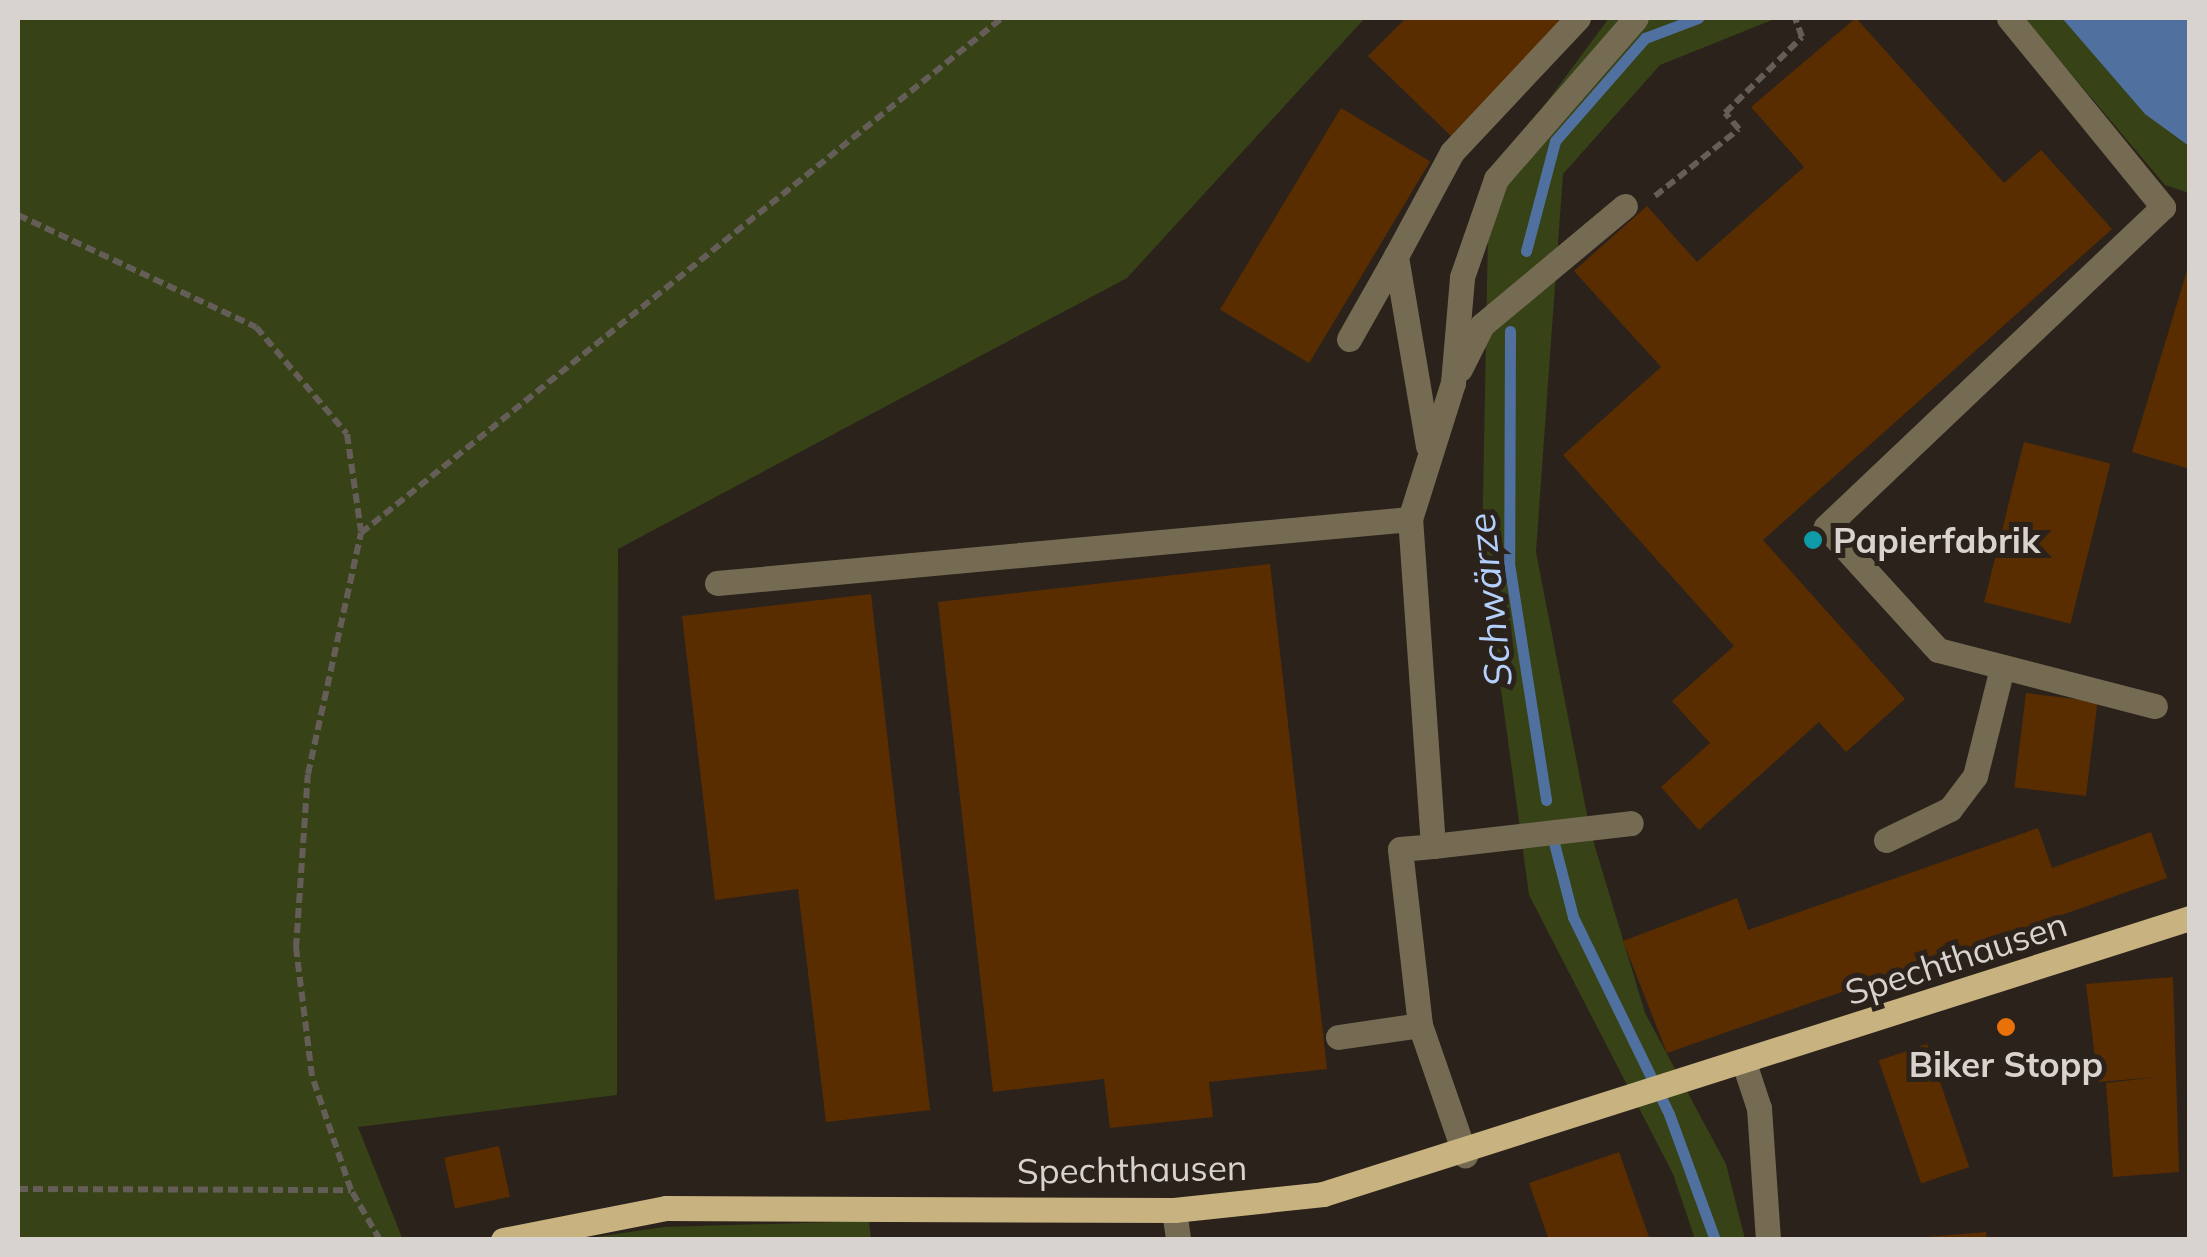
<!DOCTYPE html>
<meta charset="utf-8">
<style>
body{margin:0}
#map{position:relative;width:2207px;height:1257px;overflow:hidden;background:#2b221c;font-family:Mulish,sans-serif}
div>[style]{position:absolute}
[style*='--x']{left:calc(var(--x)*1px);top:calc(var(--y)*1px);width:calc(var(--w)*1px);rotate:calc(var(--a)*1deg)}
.green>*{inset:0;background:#374217}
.water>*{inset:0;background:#5070a0}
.stream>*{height:11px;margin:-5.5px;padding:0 5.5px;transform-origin:5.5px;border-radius:5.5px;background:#5070a0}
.building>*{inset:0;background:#5a2d01;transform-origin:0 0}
.path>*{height:6px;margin-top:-3px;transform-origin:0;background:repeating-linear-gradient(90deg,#655d57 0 10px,transparent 0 15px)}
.minor>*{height:25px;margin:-12.5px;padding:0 12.5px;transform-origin:12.5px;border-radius:12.5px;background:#756b53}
.major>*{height:25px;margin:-12.5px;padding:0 12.5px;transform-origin:12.5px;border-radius:12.5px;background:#c8b380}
.dots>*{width:28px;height:28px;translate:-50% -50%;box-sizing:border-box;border:5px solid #2b221c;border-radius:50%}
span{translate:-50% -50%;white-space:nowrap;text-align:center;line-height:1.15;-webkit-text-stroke:10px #2b221c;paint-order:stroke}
.poi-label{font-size:35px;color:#d9d3cf;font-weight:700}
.left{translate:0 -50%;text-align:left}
.street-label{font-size:35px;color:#d9d3cf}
.water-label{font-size:38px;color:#b3d0fc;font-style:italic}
.frame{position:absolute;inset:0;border:20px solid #d9d3cf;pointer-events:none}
</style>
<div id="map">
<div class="green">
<div style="clip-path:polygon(18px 18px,1365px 18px,1127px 278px,618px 549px,617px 1095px,358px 1127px,403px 1240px,18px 1239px)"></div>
<div style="clip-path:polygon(1609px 18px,1777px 18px,1660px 65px,1563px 174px,1536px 552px,1590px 830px,1645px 1013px,1726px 1164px,1745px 1239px,1695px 1239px,1673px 1174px,1529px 895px,1482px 550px,1489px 180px)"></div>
<div style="clip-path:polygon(2024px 18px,2189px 18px,2189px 193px,2165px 185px)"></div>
<div style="clip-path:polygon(869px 1221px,871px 1239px,575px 1240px,664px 1227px)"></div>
</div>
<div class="water">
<div style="clip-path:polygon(2062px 18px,2189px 18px,2189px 146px,2145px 114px)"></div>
</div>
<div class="stream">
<div style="--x:1526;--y:251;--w:114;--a:-75.2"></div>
<div style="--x:1555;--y:141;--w:137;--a:-48.9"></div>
<div style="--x:1645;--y:38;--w:57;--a:-20.7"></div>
<div style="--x:1510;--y:331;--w:232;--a:90.2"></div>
<div style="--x:1509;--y:563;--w:240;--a:81.1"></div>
<div style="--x:1553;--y:839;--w:81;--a:75.6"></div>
<div style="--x:1573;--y:917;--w:219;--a:64"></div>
<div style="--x:1669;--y:1114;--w:134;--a:69.9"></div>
</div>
<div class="building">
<div style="clip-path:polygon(1406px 18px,1565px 18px,1451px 136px,1368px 56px)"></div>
<div style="clip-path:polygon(1856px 18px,2004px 183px,2041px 150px,2112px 229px,1763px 540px,1905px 699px,1846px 752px,1819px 722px,1699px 830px,1661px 787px,1710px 743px,1672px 701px,1734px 646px,1563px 455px,1661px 367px,1574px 271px,1647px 206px,1697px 262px,1804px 167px,1751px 107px)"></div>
<div style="left:1341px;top:108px;width:104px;height:235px;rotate:31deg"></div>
<div style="clip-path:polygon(2189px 264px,2190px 264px,2190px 469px,2132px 452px)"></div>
<div style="left:2024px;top:442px;width:89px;height:165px;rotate:14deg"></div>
<div style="clip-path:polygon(1270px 564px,1327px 1069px,1209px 1082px,1213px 1117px,1110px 1128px,1104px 1079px,993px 1092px,938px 602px)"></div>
<div style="clip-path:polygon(871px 594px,930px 1110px,826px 1122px,798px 889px,715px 900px,682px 616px)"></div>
<div style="left:2026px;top:693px;width:72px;height:95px;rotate:7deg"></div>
<div style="clip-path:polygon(2038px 828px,2052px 868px,2151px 832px,2167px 878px,1667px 1053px,1623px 941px,1737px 898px,1748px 930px)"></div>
<div style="clip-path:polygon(2173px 977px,2179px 1172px,2113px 1177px,2106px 1083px,2159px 1077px,2098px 1082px,2086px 984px)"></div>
<div style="left:1927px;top:1044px;width:130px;height:51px;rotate:71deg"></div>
<div style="left:499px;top:1146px;width:52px;height:56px;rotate:78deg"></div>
<div style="clip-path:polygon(1619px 1152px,1650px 1240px,1549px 1240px,1529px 1183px)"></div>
<div style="clip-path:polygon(1986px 1232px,1987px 1240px,1926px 1240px,1926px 1237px)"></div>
</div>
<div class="path">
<div style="--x:1655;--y:196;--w:107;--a:-38.6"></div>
<div style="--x:1739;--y:129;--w:21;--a:-131"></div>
<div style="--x:1725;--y:113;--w:108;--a:-44.6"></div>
<div style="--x:1802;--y:37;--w:20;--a:-110"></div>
<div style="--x:18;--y:215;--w:263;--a:25.2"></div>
<div style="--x:256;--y:327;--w:140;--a:49.6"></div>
<div style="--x:347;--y:434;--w:98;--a:81.8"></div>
<div style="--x:18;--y:1189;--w:333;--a:0.2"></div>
<div style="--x:380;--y:1240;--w:58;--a:-120.1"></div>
<div style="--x:351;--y:1190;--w:120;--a:-108.9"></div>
<div style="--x:312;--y:1076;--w:129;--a:-97.1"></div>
<div style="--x:296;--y:948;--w:174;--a:-86.1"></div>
<div style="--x:308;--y:774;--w:247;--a:-77.6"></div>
<div style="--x:361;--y:533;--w:822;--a:-38.78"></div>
</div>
<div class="minor">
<div style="--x:2009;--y:18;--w:244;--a:50.8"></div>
<div style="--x:2163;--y:207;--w:465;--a:136.5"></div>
<div style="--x:1826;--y:527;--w:166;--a:47.7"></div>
<div style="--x:1938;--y:650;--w:224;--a:14.5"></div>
<div style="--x:1349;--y:339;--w:95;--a:-60.5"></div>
<div style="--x:1460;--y:369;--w:49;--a:-63.4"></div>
<div style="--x:1482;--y:325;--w:186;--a:-39.8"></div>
<div style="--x:1428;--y:446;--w:193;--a:-99.6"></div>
<div style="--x:1396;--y:256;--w:118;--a:-61.7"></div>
<div style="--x:1452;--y:152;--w:184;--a:-46.8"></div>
<div style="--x:717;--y:583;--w:696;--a:-5.28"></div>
<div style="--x:1410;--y:519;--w:143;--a:-72.5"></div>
<div style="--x:1453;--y:383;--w:106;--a:-85.1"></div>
<div style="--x:1462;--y:277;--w:104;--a:-70.9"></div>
<div style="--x:1496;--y:179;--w:213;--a:-49"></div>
<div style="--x:1886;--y:840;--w:71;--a:-25.8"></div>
<div style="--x:1950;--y:809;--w:41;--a:-52.9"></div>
<div style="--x:1975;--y:776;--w:107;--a:-76"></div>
<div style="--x:1433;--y:846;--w:199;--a:-6.6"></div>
<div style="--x:1420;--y:1025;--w:138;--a:70.9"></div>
<div style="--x:1338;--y:1037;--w:83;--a:-8.3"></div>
<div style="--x:1420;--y:1025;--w:177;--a:-96.5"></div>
<div style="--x:1400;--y:849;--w:33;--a:-5"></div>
<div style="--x:1433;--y:846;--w:328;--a:-94"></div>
<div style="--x:1744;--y:1063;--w:47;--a:71.6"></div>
<div style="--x:1759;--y:1108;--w:132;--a:86.1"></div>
<div style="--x:1174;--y:1210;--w:30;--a:82"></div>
</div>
<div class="major">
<div style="--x:503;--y:1240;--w:166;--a:-11.1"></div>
<div style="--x:666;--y:1208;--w:508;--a:0.23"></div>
<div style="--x:1174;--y:1210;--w:150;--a:-6.1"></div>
<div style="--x:1323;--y:1194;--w:910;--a:-17.66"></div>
</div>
<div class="dots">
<div style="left:1813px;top:540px;background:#0f9aa8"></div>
<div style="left:2006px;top:1027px;background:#e8710a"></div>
</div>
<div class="poi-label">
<span class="left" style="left:1833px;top:540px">Papierfabrik</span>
<span style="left:2006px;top:1064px">Biker Stopp</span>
</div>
<div class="street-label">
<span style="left:1956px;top:958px;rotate:-18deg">Spechthausen</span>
<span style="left:1132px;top:1169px;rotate:-1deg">Spechthausen</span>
</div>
<div class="water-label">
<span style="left:1490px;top:600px;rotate:-96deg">Schwärze</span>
</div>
<div class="frame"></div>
</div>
